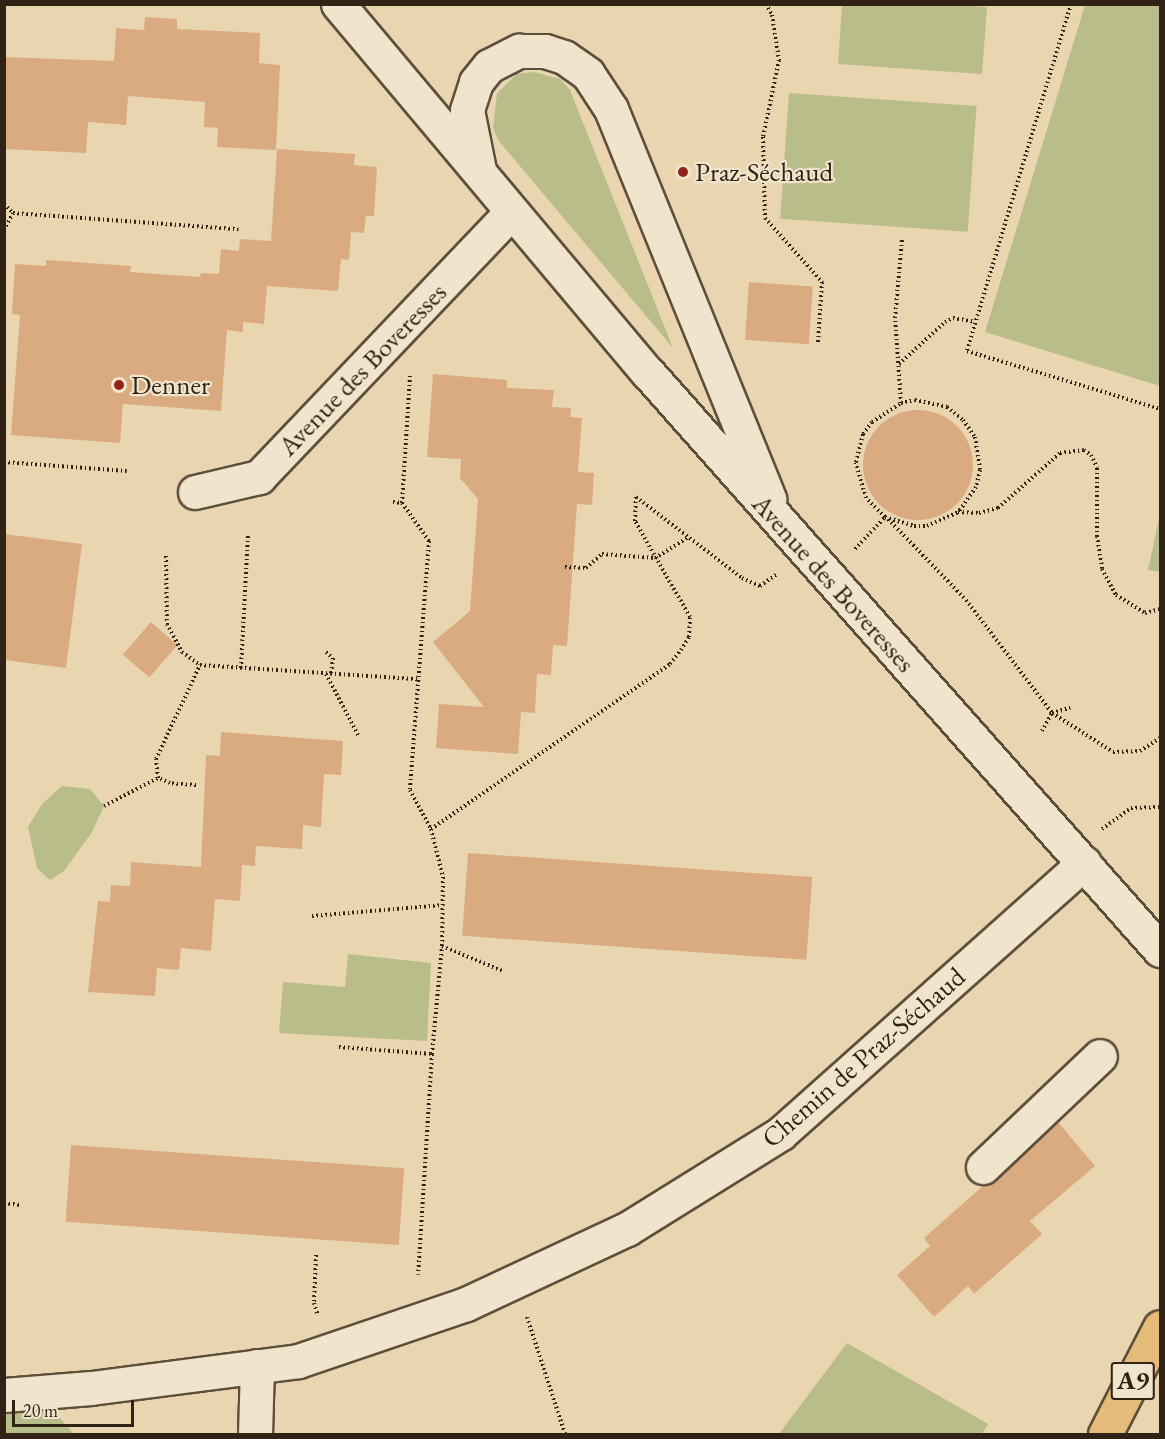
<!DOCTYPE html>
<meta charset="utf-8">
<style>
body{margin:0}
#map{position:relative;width:1165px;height:1439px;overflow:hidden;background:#e9d6b1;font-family:"EB Garamond",serif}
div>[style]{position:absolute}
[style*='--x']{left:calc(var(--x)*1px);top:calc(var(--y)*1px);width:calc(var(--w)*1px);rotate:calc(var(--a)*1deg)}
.green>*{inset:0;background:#b8bd8a;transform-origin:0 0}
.building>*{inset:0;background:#daab81;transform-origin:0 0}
.round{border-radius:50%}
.path>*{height:4px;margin-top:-2px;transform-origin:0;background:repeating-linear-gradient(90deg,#302215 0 1.5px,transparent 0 4.5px)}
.roads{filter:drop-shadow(2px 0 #5e4f3c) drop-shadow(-2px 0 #5e4f3c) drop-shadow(0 2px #5e4f3c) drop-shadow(0 -2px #5e4f3c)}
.minor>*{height:33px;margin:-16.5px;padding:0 16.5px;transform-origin:16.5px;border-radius:16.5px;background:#f1e4cc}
.highway>*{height:33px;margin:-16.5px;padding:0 16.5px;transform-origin:16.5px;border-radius:16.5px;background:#e4bb78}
.dots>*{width:16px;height:16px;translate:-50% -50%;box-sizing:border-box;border:3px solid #f1e4cc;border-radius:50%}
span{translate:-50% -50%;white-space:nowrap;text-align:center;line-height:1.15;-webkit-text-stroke:4.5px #f1e4cc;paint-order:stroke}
.shield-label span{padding:2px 4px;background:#f1e4cc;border:2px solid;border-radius:4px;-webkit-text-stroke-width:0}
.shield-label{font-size:26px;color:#302215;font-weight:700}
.poi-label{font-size:27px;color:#302215}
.left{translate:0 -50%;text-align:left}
.street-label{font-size:27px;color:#302215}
.frame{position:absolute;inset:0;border:6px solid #302215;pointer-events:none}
.scale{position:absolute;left:12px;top:1400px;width:122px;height:27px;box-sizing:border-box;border:3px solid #302215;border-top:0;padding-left:8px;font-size:18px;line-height:21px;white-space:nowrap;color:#302215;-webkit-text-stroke:4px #f1e4cc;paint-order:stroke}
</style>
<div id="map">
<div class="green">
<div style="clip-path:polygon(950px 5px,987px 7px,982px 74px,838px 64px,842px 5px)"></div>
<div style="clip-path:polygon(1085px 5px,1160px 5px,1160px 386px,985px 332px)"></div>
<div style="clip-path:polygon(534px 72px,560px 79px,570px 90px,673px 348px,498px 140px,493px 128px,497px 93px,517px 74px)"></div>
<div style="left:789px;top:93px;width:188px;height:126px;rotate:4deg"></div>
<div style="clip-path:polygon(1160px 514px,1160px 572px,1148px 570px)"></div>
<div style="clip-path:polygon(62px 786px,90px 789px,104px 806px,92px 832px,64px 871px,50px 880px,37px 868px,28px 827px,42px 804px)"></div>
<div style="clip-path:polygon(348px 954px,431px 963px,427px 1041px,279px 1033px,283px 982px,345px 987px)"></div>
<div style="clip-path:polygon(847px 1343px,988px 1424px,982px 1434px,779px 1434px)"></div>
<div style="clip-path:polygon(31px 1385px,74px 1434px,5px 1434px,5px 1390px)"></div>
</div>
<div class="building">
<div style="clip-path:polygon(145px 17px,177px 19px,177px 29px,260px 33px,259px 63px,280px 65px,276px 150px,217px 147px,218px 128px,204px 127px,205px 102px,128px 96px,126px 125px,88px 122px,86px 153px,4px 149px,4px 57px,114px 61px,116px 28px,144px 30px)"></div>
<div style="clip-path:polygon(277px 149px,355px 154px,354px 165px,377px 167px,374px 216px,366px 216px,364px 233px,351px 232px,349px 260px,341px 259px,338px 291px,267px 286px,264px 324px,243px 322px,243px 332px,227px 330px,221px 411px,123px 404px,120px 443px,11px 435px,20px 315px,12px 314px,15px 264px,46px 266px,46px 260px,131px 266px,130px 272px,200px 277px,201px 273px,219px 274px,221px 249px,239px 251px,240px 239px,271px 241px)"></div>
<div style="left:749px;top:282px;width:64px;height:58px;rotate:4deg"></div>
<div style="clip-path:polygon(433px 374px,507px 380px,507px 388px,554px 390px,552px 407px,571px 408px,570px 417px,582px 418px,578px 472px,594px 473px,592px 505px,577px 504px,567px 646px,553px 645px,551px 675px,537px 674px,535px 713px,521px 712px,518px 754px,436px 748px,439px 704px,484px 707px,433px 642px,470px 611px,478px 499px,460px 478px,461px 459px,427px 457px)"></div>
<div class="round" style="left:863px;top:410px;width:110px;height:110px"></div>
<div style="clip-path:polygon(4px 534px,82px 544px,66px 668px,4px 660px)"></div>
<div style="left:151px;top:622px;width:35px;height:43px;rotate:41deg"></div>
<div style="clip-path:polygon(221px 732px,343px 741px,341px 775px,324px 774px,321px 827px,303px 825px,302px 849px,256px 846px,255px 866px,242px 865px,240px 901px,215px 899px,211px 951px,181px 948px,179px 970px,157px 968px,155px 996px,88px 992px,98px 901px,110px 902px,111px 885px,130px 886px,131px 862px,201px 867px,206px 755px,220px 756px)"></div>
<div style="left:468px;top:853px;width:345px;height:83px;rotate:4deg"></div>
<div style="clip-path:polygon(1058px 1122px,1095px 1166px,1030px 1221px,1042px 1234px,974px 1294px,968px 1286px,934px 1317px,897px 1275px,930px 1246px,924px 1238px,984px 1185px,996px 1181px)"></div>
<div style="left:71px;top:1145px;width:334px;height:77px;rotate:4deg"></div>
</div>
<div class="path">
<div style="--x:766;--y:4;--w:13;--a:61"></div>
<div style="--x:772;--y:15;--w:46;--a:81.2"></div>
<div style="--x:779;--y:60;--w:79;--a:101.7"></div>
<div style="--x:763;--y:137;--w:81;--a:88.6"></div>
<div style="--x:765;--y:218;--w:86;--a:48.3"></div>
<div style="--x:822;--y:282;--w:61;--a:93.8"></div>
<div style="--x:1071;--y:4;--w:362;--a:106.7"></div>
<div style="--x:967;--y:351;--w:202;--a:16.7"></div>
<div style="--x:4;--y:204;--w:13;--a:45"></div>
<div style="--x:4;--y:230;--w:19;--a:-62"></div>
<div style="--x:13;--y:213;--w:226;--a:4.1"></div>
<div style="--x:899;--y:364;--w:62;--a:-42.4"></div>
<div style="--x:945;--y:322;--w:9;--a:-27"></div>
<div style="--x:953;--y:318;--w:22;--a:10"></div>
<div style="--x:901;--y:403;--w:14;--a:-12"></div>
<div style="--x:915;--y:400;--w:33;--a:12"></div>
<div style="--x:947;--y:407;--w:21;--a:39"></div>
<div style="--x:963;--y:420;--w:21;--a:55"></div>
<div style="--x:975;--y:437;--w:33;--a:81"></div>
<div style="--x:980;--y:470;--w:17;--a:103"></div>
<div style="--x:976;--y:487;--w:29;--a:125"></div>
<div style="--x:4;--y:462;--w:123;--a:4.2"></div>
<div style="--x:393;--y:502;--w:9;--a:6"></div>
<div style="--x:402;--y:503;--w:47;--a:54.6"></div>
<div style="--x:429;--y:541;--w:250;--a:94.4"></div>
<div style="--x:410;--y:790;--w:44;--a:61.7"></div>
<div style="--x:431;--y:829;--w:290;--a:-34.6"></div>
<div style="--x:670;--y:664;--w:18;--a:-52"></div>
<div style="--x:681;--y:650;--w:15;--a:-58"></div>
<div style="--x:689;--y:637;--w:20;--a:-87"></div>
<div style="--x:690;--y:617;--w:111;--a:-119.8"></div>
<div style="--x:635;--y:521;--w:24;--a:-88"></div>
<div style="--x:636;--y:497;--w:133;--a:37.4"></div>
<div style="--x:742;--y:578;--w:20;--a:24"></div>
<div style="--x:760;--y:586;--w:21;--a:-35"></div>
<div style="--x:402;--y:503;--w:128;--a:-86.4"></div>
<div style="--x:885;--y:517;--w:30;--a:17"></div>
<div style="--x:914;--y:526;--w:13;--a:0"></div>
<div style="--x:927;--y:526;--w:34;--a:-24"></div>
<div style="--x:958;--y:512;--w:21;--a:3"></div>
<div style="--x:979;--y:513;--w:20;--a:-15"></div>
<div style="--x:998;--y:508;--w:83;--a:-41.6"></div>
<div style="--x:1060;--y:453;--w:24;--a:-7"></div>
<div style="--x:1084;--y:450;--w:9;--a:36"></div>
<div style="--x:1091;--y:455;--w:14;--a:65"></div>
<div style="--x:1097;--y:468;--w:68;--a:90"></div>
<div style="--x:1097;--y:536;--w:33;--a:81"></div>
<div style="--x:1102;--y:569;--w:30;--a:62"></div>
<div style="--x:1116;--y:595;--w:34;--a:32"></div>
<div style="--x:1145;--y:613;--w:16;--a:-15"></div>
<div style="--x:888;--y:519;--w:112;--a:46.1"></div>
<div style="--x:966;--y:600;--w:142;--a:52.7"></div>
<div style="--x:1052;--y:713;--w:72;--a:32.6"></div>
<div style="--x:1113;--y:752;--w:27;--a:-2"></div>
<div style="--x:1140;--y:751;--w:24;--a:-33"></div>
<div style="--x:855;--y:549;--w:44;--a:-46.8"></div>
<div style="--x:885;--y:517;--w:27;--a:-135"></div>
<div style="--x:866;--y:498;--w:37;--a:-106"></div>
<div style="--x:856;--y:462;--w:29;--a:-76"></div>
<div style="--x:863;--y:434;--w:15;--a:-53"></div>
<div style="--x:872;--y:422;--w:35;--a:-33"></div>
<div style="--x:901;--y:403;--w:85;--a:-94"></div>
<div style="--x:895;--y:318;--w:79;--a:-84.9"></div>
<div style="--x:166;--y:556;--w:68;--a:89.2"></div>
<div style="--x:167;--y:624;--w:32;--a:62"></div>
<div style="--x:182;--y:652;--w:22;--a:36"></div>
<div style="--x:200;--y:665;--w:219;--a:3.7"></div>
<div style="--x:565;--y:567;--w:21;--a:3"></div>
<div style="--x:586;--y:568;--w:21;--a:-41"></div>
<div style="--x:602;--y:554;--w:53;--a:4.3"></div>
<div style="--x:655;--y:558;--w:39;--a:-32"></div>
<div style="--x:326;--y:652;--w:9;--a:41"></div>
<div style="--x:333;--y:658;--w:16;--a:97"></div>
<div style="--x:241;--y:668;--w:134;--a:-87"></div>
<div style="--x:326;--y:674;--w:69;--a:62.3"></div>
<div style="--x:1042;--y:731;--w:21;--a:-61"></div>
<div style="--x:1052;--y:713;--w:19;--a:-16"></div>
<div style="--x:196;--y:785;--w:26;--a:-176"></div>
<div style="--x:170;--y:783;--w:13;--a:-157"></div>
<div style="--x:158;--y:778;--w:19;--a:-96"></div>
<div style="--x:156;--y:759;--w:104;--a:-64.9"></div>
<div style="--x:104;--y:806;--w:61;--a:-27.4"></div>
<div style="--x:431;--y:829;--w:49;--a:76"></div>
<div style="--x:443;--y:877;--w:69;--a:90.8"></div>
<div style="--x:442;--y:946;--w:66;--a:22.3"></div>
<div style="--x:1102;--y:829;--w:36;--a:-36"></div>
<div style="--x:1131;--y:808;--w:29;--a:-2"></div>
<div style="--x:312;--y:916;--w:130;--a:-4.8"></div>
<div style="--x:339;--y:1047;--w:93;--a:4.3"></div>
<div style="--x:432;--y:1054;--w:221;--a:93.6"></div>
<div style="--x:432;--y:1054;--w:108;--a:-84.7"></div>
<div style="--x:4;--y:1203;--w:17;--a:7"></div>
<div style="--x:316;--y:1255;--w:48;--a:92.4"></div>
<div style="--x:314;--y:1303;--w:13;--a:72"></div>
<div style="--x:527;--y:1317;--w:123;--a:72"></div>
</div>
<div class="roads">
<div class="minor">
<div style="--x:338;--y:4;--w:483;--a:50"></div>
<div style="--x:649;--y:374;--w:770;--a:48.42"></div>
<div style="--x:479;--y:170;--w:61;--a:-101.3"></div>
<div style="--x:467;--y:110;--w:29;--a:-72"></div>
<div style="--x:476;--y:82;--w:21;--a:-51"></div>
<div style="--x:489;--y:66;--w:34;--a:-27"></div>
<div style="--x:519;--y:51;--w:26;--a:0"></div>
<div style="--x:545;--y:51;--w:20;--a:18"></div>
<div style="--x:564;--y:57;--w:29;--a:35"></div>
<div style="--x:588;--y:74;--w:42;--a:56.7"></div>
<div style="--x:611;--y:109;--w:421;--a:67.9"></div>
<div style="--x:195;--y:492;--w:66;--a:-13.2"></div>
<div style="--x:259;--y:477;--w:364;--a:-46.4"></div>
<div style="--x:983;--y:1167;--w:161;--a:-43.5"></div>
<div style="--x:4;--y:1395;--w:87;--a:-4.6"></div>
<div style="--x:91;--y:1388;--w:209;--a:-7.4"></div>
<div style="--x:298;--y:1361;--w:177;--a:-18.7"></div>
<div style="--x:466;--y:1304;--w:178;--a:-25"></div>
<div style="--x:627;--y:1229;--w:181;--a:-31.9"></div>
<div style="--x:781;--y:1133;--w:406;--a:-41.7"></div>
<div style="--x:255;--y:1434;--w:68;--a:-88.3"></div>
</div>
<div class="highway">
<div style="--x:1105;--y:1434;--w:120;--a:-62.8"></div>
</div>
</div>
<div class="dots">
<div style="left:683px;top:172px;background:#8f2418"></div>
<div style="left:119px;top:385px;background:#8f2418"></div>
</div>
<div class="shield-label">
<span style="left:1133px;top:1381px">A9</span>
</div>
<div class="poi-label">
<span class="left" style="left:695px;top:172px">Praz-Séchaud</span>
<span class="left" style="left:131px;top:385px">Denner</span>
</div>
<div class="street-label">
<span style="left:362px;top:369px;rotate:-46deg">Avenue des Boveresses</span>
<span style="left:834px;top:583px;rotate:48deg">Avenue des Boveresses</span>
<span style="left:863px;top:1057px;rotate:-41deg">Chemin de Praz-Séchaud</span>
</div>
<div class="frame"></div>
<div class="scale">20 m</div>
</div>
